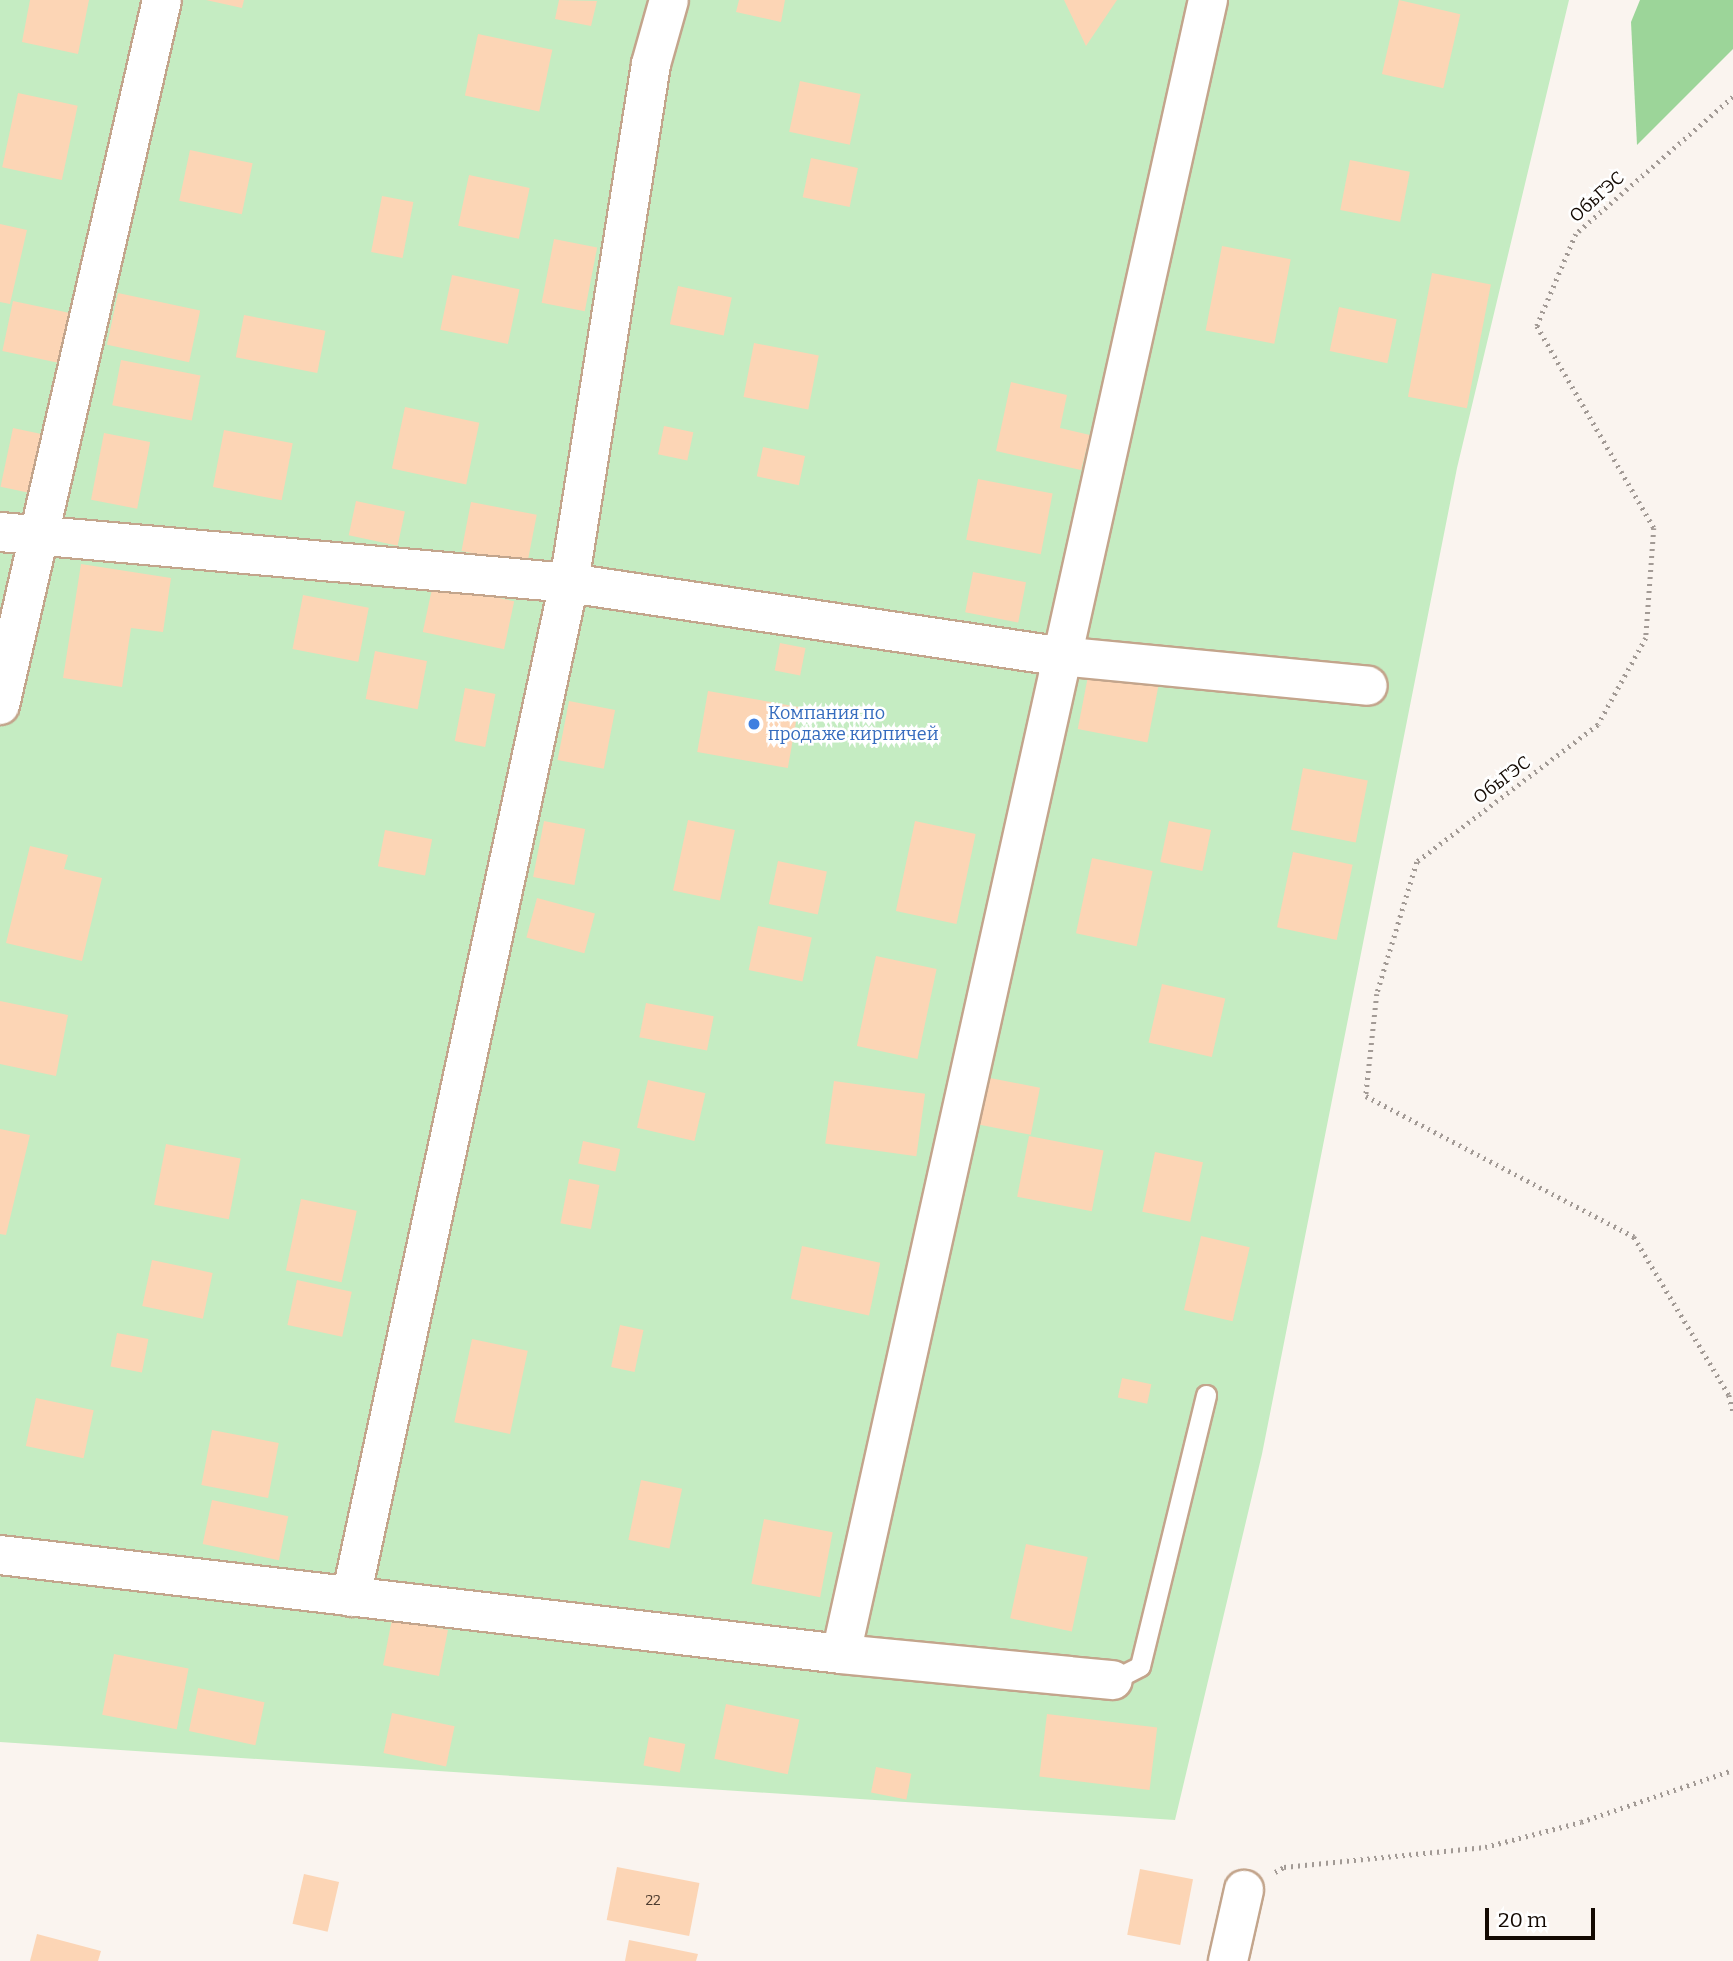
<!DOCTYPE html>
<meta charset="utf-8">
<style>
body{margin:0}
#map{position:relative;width:1733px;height:1961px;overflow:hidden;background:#faf4ef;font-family:Bitter,serif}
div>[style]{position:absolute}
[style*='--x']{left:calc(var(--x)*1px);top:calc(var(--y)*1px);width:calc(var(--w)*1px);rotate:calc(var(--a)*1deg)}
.green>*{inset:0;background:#c5ecc2}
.forest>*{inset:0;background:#9cd599}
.building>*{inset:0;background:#fcd5b5;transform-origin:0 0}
.path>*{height:4.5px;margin-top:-2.25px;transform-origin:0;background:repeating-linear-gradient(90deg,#a29a95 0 2px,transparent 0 7px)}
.roads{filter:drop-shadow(2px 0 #c3a58c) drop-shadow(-2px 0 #c3a58c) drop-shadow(0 2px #c3a58c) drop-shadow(0 -2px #c3a58c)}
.lane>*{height:19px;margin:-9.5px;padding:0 9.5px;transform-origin:9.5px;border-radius:9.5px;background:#fff}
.street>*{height:38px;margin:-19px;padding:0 19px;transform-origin:19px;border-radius:19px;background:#fff}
.dots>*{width:19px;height:19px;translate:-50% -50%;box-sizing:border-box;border:4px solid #fff;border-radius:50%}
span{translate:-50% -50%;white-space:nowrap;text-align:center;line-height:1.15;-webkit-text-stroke:5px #fff;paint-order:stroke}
.number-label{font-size:14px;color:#4d3c2f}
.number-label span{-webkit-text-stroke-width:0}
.street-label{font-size:18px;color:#130902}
.shop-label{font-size:18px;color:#366cbe}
.left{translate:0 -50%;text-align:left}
.scale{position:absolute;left:1485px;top:1908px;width:110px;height:32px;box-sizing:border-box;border:4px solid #130902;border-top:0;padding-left:9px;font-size:21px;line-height:24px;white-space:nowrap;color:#130902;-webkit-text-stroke:5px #fff;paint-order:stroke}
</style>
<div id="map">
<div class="green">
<div style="clip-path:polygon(0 0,1569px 0,1457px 468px,1262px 1454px,1175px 1820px,0 1742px)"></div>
</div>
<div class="forest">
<div style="clip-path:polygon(1640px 0,1733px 0,1733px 49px,1637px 145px,1631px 22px)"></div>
</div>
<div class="building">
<div style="clip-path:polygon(30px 0,89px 0,78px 54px,22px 42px)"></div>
<div style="clip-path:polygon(206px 0,244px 0,242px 8px)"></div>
<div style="clip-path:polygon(559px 0,597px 1px,591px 26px,555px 19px)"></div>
<div style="clip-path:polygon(739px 0,785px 0,781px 22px,736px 12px)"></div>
<div style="clip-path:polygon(1064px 0,1117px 0,1086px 46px)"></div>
<div style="left:1399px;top:0;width:63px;height:76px;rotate:13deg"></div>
<div style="left:478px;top:34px;width:76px;height:63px;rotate:12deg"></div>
<div style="left:800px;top:81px;width:62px;height:52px;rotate:12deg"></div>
<div style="left:18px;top:93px;width:61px;height:76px;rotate:12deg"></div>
<div style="left:190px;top:150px;width:64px;height:52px;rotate:12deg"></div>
<div style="left:811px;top:158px;width:48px;height:40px;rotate:12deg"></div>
<div style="left:1350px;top:160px;width:61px;height:51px;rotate:11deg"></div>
<div style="left:469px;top:175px;width:62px;height:52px;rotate:12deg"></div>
<div style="left:382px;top:196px;width:32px;height:57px;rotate:11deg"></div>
<div style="clip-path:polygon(0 224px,27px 230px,10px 304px,0 302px)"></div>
<div style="left:554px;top:239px;width:44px;height:65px;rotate:11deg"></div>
<div style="left:1222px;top:246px;width:70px;height:86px;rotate:11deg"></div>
<div style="left:1432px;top:273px;width:60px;height:126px;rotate:11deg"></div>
<div style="left:452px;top:275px;width:69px;height:56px;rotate:12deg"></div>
<div style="left:678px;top:286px;width:55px;height:39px;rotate:12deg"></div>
<div style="left:118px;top:293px;width:84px;height:53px;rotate:12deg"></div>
<div style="left:13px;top:301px;width:57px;height:51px;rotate:12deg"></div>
<div style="left:1339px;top:307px;width:59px;height:45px;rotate:12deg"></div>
<div style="left:244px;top:315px;width:83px;height:43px;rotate:11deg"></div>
<div style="left:754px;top:343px;width:66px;height:55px;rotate:11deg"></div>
<div style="left:121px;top:360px;width:81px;height:46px;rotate:11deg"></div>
<div style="clip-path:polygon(1011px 382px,1067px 395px,1060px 428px,1090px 435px,1081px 470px,996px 451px)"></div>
<div style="left:405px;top:407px;width:76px;height:63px;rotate:12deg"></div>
<div style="left:664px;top:426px;width:30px;height:29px;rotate:12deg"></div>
<div style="left:13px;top:428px;width:29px;height:60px;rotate:12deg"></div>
<div style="left:224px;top:430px;width:70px;height:58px;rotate:11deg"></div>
<div style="left:104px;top:433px;width:47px;height:68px;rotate:11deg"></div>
<div style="left:763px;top:447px;width:43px;height:30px;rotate:12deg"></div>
<div style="left:978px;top:479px;width:76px;height:62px;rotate:11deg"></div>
<div style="left:356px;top:501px;width:50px;height:35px;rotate:12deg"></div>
<div style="left:471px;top:502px;width:67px;height:50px;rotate:11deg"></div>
<div style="clip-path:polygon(81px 564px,171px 578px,163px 632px,131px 628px,122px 687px,63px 678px)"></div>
<div style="left:973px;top:572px;width:54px;height:41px;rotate:11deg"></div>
<div style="left:433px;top:584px;width:83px;height:49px;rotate:12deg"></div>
<div style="left:303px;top:595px;width:67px;height:55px;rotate:11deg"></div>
<div style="left:780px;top:643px;width:26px;height:28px;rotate:11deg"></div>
<div style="left:375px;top:651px;width:53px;height:49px;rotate:11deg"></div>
<div style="left:1089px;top:671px;width:71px;height:59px;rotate:11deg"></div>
<div style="left:465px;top:688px;width:31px;height:54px;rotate:11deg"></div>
<div style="left:708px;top:691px;width:92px;height:62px;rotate:10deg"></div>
<div style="left:569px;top:701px;width:47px;height:60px;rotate:11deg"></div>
<div style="left:1303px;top:768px;width:66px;height:63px;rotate:11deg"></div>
<div style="left:688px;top:820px;width:48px;height:72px;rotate:12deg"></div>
<div style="left:544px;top:821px;width:42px;height:57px;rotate:11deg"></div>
<div style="left:915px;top:821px;width:62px;height:92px;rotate:12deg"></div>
<div style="left:1169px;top:821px;width:43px;height:42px;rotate:12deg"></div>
<div style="left:385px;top:830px;width:48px;height:37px;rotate:11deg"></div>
<div style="clip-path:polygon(30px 846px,68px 855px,64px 869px,102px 878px,82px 961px,6px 943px)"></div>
<div style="left:1293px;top:852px;width:61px;height:77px;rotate:12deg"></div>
<div style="left:1092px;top:858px;width:62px;height:77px;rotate:12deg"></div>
<div style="left:778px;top:861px;width:50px;height:44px;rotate:12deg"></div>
<div style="left:537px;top:898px;width:60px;height:41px;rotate:15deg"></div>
<div style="left:758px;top:926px;width:55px;height:45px;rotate:12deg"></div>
<div style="left:876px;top:956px;width:62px;height:92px;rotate:12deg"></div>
<div style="left:1162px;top:984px;width:65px;height:60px;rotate:13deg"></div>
<div style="clip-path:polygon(0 1001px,68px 1015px,56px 1076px,0 1064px)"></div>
<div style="left:646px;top:1003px;width:69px;height:35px;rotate:11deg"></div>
<div style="left:985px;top:1077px;width:56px;height:48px;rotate:11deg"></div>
<div style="left:648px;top:1080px;width:59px;height:49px;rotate:13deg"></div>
<div style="left:834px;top:1081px;width:92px;height:63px;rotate:8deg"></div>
<div style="clip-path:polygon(0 1129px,30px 1135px,6px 1235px,0 1234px)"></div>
<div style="left:1029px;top:1136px;width:76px;height:62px;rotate:11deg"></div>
<div style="left:583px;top:1141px;width:38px;height:23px;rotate:12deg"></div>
<div style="left:166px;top:1144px;width:76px;height:62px;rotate:11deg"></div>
<div style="left:1155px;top:1152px;width:49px;height:61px;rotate:12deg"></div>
<div style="left:569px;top:1179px;width:31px;height:45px;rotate:11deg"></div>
<div style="left:301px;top:1199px;width:57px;height:73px;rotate:12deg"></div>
<div style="left:1201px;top:1236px;width:50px;height:76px;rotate:13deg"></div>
<div style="left:802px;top:1246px;width:80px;height:54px;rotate:12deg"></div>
<div style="left:152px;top:1260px;width:62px;height:47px;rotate:12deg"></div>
<div style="left:297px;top:1280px;width:56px;height:46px;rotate:12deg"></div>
<div style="left:620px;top:1325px;width:24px;height:43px;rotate:12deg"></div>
<div style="left:117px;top:1333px;width:32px;height:34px;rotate:11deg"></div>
<div style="left:472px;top:1339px;width:57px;height:85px;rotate:12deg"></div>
<div style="left:1122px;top:1378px;width:30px;height:20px;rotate:12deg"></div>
<div style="left:36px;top:1398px;width:59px;height:49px;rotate:12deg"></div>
<div style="left:212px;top:1430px;width:68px;height:56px;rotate:11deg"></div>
<div style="left:641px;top:1480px;width:42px;height:61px;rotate:12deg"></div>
<div style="left:212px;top:1500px;width:78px;height:45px;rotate:12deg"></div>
<div style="left:764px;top:1519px;width:70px;height:66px;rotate:11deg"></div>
<div style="left:1026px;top:1544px;width:63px;height:76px;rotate:12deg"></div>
<div style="left:392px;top:1619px;width:57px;height:47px;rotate:11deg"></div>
<div style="left:114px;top:1654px;width:76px;height:62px;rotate:11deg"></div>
<div style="left:198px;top:1688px;width:68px;height:44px;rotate:12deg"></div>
<div style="left:726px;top:1704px;width:75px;height:56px;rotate:12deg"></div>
<div style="left:392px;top:1713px;width:64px;height:41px;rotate:12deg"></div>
<div style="left:1047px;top:1714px;width:111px;height:63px;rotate:7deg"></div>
<div style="left:649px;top:1737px;width:37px;height:29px;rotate:11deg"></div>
<div style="left:876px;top:1767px;width:36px;height:26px;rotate:11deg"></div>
<div style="left:617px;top:1867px;width:84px;height:54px;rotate:11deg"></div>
<div style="left:1140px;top:1869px;width:54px;height:67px;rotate:11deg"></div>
<div style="left:304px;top:1874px;width:36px;height:51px;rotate:13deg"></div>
<div style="clip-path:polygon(37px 1934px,101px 1951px,98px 1961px,30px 1961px)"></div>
<div style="clip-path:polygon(629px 1940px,698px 1954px,696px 1961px,625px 1961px)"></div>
</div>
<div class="path">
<div style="--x:1733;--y:97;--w:208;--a:138.9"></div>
<div style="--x:1576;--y:234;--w:100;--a:113"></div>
<div style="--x:1537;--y:326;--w:233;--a:59.9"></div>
<div style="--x:1654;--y:528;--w:110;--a:94.2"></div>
<div style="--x:1646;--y:638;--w:99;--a:118.9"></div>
<div style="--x:1598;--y:725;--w:227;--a:142.9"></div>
<div style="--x:1417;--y:862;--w:138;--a:106.9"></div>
<div style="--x:1377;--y:994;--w:103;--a:96.2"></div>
<div style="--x:1366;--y:1096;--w:303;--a:27.7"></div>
<div style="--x:1634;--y:1237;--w:184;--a:59"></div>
<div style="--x:1729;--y:1395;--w:16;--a:76"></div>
<div style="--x:1275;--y:1872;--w:10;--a:-29"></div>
<div style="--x:1284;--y:1867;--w:202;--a:-5.7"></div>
<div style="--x:1485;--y:1847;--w:99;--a:-14.6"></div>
<div style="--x:1581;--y:1822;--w:161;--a:-18.9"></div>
</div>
<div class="roads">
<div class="lane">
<div style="--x:1113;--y:1680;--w:30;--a:-27"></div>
<div style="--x:1140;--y:1666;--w:279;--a:-76.3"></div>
</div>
<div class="street">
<div style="--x:0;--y:532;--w:571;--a:5.12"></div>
<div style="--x:569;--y:583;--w:495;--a:8.5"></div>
<div style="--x:1059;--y:656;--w:310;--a:5.5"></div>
<div style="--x:0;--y:705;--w:723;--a:-77.06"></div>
<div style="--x:0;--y:1555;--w:847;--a:6.71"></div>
<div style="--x:841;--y:1654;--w:273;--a:5.5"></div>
<div style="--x:351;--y:1597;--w:1037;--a:-77.87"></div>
<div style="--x:569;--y:583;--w:525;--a:-81.02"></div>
<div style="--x:651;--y:64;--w:66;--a:-74.3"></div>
<div style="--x:841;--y:1654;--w:1694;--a:-77.49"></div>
<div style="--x:1228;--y:1961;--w:73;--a:-77.3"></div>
</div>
</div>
<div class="dots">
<div style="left:754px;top:724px;background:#3f7fe0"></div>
</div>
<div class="number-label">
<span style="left:653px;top:1901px">22</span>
</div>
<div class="street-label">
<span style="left:1597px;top:197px;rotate:-42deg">ОбьГЭС</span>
<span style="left:1502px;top:780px;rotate:-37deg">ОбьГЭС</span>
</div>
<div class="shop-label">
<span class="left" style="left:768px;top:724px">Компания по<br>продаже кирпичей</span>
</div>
<div class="scale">20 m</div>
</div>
